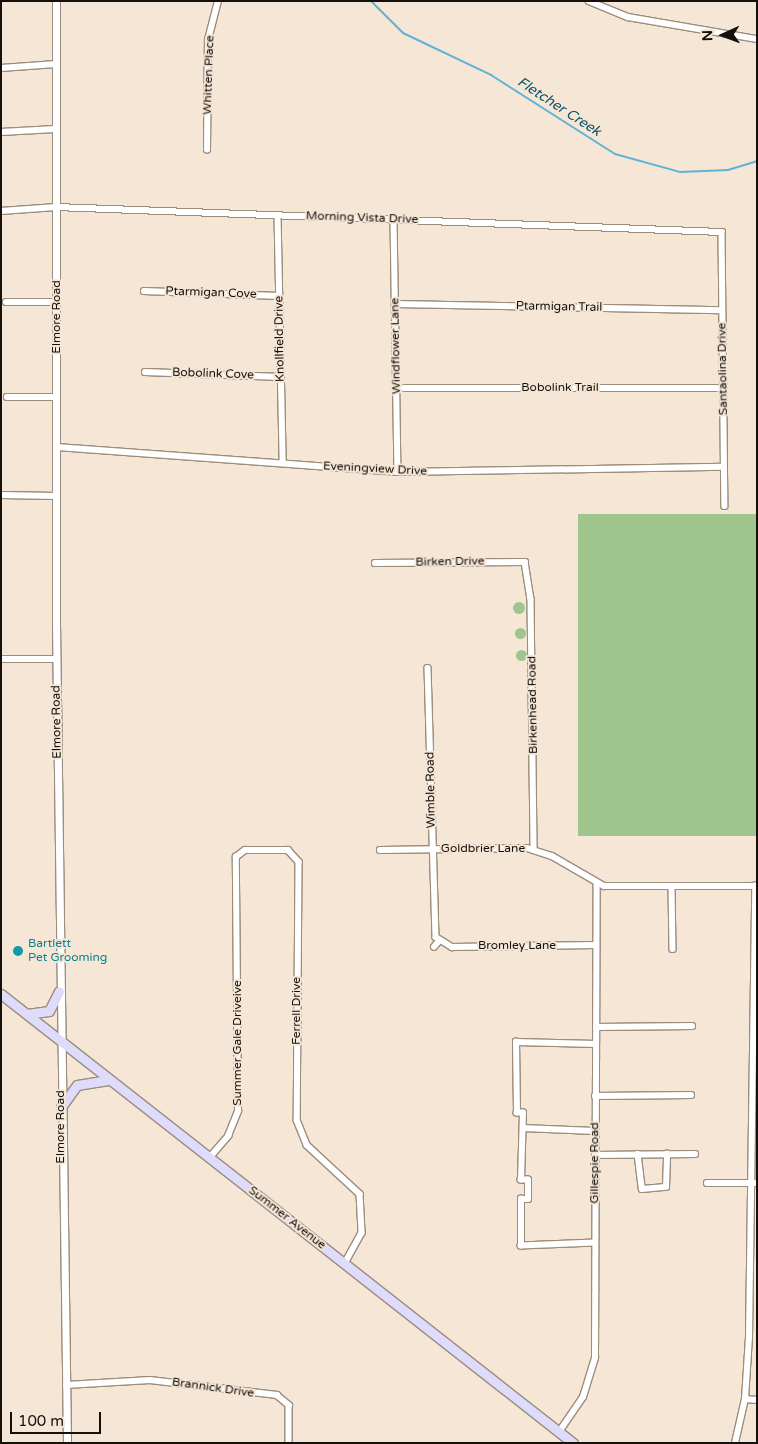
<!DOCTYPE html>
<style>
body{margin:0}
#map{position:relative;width:758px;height:1444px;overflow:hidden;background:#f5e6d6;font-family:"Varela Round",sans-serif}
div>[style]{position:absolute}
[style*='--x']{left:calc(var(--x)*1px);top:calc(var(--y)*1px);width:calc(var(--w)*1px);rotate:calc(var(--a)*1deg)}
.green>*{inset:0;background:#9fc58f;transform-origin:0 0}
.round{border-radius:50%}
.stream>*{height:2px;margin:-1px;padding:0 1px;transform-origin:1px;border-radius:1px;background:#5eb3d7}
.roads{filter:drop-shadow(1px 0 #9b8d7e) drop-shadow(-1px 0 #9b8d7e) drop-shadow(0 1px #9b8d7e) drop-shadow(0 -1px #9b8d7e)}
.minor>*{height:5.5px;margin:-2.75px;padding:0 2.75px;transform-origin:2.75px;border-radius:2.75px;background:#fff}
.tertiary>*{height:7px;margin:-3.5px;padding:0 3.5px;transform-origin:3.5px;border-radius:3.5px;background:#fff}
.primary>*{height:9px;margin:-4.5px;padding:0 4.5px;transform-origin:4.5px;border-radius:4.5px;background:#dedbfb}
.dots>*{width:14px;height:14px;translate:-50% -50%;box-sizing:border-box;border:2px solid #f5e6d6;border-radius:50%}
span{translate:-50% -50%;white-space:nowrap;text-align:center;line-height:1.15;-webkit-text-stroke:4px #f5e6d6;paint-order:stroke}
.street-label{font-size:12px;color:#15100a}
.culture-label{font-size:12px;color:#0d838f}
.left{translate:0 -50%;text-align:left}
.water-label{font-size:14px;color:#0c546d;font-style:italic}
.frame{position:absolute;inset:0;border:2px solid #15100a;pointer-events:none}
.north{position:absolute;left:698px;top:10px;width:50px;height:50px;-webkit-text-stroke:4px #f5e6d6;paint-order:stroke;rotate:268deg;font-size:14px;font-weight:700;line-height:20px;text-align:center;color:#15100a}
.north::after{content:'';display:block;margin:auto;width:18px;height:22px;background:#15100a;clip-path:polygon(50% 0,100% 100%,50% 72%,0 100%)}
.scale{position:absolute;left:10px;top:1412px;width:91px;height:22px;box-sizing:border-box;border:2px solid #15100a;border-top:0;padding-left:6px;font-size:15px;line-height:18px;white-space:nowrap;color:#15100a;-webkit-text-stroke:4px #f5e6d6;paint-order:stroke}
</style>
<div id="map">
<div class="green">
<div style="left:757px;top:514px;width:322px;height:179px;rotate:90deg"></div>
<div class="round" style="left:513px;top:602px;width:12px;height:12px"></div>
<div class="round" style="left:514.5px;top:627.5px;width:11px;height:11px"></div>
<div class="round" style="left:515.5px;top:649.5px;width:11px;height:11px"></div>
</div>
<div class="stream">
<div style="--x:371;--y:1;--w:45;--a:45"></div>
<div style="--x:403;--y:33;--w:98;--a:25.5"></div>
<div style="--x:491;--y:75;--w:147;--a:32.5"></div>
<div style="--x:615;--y:154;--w:67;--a:15.5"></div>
<div style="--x:680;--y:172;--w:48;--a:-2.4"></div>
<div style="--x:728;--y:170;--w:30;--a:-17"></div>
</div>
<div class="roads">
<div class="minor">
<div style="--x:589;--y:1;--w:42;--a:22.3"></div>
<div style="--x:628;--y:17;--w:131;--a:9.7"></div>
<div style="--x:1;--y:68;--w:55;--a:-4.2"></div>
<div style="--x:1;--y:132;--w:54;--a:-3.2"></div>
<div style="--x:207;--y:150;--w:110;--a:-89.5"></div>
<div style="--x:208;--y:40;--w:40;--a:-75.6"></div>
<div style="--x:1;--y:211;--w:55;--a:-4.2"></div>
<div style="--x:56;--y:207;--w:666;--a:2.15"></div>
<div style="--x:722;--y:232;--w:274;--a:89.4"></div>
<div style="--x:278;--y:215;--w:248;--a:88.8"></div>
<div style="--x:394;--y:220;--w:252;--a:89.1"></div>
<div style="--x:144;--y:291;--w:135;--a:2.1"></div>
<div style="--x:6;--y:302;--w:50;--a:0"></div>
<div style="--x:396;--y:304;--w:326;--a:1.1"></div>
<div style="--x:145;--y:372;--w:136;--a:2.1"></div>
<div style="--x:397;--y:388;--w:326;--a:0"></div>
<div style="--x:7;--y:397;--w:50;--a:0"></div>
<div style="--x:57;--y:447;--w:342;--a:4.2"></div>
<div style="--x:398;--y:472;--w:326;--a:-0.9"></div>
<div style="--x:1;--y:495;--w:55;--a:1"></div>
<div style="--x:375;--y:563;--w:150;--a:-0.4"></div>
<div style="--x:525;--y:562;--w:37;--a:81"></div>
<div style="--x:531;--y:599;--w:250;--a:89.3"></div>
<div style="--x:1;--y:659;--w:55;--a:0"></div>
<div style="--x:428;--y:668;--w:269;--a:88.3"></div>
<div style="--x:436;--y:937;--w:19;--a:32"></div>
<div style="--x:452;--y:947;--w:143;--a:-0.8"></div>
<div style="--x:380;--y:850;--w:147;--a:-0.8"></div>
<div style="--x:527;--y:848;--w:26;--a:18"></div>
<div style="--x:552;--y:856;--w:60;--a:30"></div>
<div style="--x:604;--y:886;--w:153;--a:0"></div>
<div style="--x:672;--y:887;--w:62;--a:89.1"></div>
<div style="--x:434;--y:947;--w:8;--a:-50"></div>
<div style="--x:596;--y:1027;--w:96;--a:-0.6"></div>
<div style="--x:595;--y:1096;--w:96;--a:-0.6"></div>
<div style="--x:523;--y:1128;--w:72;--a:2.4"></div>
<div style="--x:638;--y:1154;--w:35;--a:83"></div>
<div style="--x:642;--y:1189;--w:24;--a:-5"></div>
<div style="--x:666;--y:1187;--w:33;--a:-88"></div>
<div style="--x:595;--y:1155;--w:100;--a:-0.6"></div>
<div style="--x:210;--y:1157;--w:28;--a:-49"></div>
<div style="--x:228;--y:1136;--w:27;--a:-68"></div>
<div style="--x:238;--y:1111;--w:254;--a:-90.5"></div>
<div style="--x:236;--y:857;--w:11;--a:-38"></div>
<div style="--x:245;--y:850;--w:43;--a:0"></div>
<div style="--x:288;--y:850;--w:16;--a:47"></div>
<div style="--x:299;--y:862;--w:258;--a:90.4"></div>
<div style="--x:297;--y:1120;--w:27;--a:68"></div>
<div style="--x:307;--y:1145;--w:72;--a:42.8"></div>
<div style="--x:360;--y:1194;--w:39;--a:87"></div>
<div style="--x:362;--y:1233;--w:35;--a:119"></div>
<div style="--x:707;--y:1183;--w:50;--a:0"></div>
<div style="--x:595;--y:1243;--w:74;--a:177.7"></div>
<div style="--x:521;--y:1246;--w:47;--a:-90"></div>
<div style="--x:521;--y:1199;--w:7;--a:0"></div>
<div style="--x:528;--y:1199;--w:19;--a:-90"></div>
<div style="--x:528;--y:1180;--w:7;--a:180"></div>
<div style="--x:521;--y:1180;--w:67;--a:-88.3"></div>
<div style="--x:523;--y:1113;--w:6;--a:180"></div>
<div style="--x:517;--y:1113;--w:71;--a:-90.8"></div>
<div style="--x:516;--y:1042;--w:80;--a:1.4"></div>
<div style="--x:66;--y:1385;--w:84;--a:-3.4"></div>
<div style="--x:150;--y:1380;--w:128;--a:6.7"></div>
<div style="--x:277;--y:1395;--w:16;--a:40"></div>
<div style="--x:289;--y:1405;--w:38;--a:90"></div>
<div style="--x:745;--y:1399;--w:12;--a:5"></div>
<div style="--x:559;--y:1432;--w:42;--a:-55.6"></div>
<div style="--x:583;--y:1397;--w:41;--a:-72.9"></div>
<div style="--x:595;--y:1358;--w:474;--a:-89.8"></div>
<div style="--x:735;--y:1443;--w:45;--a:-77.2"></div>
<div style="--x:745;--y:1399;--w:62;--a:-86.3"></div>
<div style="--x:749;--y:1337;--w:451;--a:-89.2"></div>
</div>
<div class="tertiary">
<div style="--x:56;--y:1;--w:623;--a:90"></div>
<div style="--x:56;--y:624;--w:819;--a:89.23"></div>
</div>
<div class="primary">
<div style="--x:1;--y:994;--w:727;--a:38.13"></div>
<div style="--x:27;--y:1014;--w:22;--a:-8"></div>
<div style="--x:49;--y:1011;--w:22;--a:-63"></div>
<div style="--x:61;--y:1107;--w:27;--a:-54"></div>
<div style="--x:77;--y:1085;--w:30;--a:-9"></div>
</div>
</div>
<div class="dots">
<div style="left:18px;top:951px;background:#0f9aa8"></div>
</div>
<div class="street-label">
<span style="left:209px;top:75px;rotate:-88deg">Whitten Place</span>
<span style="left:362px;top:218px;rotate:2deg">Morning Vista Drive</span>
<span style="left:211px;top:293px;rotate:2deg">Ptarmigan Cove</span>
<span style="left:559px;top:307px;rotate:1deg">Ptarmigan Trail</span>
<span style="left:57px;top:317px;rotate:-90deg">Elmore Road</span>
<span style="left:280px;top:339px;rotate:-91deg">Knollfield Drive</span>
<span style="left:396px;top:346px;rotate:-91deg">Windflower Lane</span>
<span style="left:723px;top:369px;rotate:-91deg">Santaolina Drive</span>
<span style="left:213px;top:374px;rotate:2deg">Bobolink Cove</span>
<span style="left:560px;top:388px">Bobolink Trail</span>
<span style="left:375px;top:469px;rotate:3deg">Eveningview Drive</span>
<span style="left:450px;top:562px;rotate:-1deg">Birken Drive</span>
<span style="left:533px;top:705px;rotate:-91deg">Birkenhead Road</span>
<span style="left:57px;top:722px;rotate:-91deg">Elmore Road</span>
<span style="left:431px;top:790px;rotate:-91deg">Wimble Road</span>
<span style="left:483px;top:849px">Goldbrier Lane</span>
<span style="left:517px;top:946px">Bromley Lane</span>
<span style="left:297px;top:1011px;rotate:-90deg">Ferrell Drive</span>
<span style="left:238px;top:1043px;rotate:-90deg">Summer Gale Driveive</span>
<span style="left:61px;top:1127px;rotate:-90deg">Elmore Road</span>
<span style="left:595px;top:1163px;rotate:-90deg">Gillespie Road</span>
<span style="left:287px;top:1218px;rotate:38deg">Summer Avenue</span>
<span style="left:213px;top:1388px;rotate:8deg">Brannick Drive</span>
</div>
<div class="culture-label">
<span class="left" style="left:28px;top:951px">Bartlett<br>Pet Grooming</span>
</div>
<div class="water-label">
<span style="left:559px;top:107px;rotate:33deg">Fletcher Creek</span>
</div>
<div class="frame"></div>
<div class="north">N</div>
<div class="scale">100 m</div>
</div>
